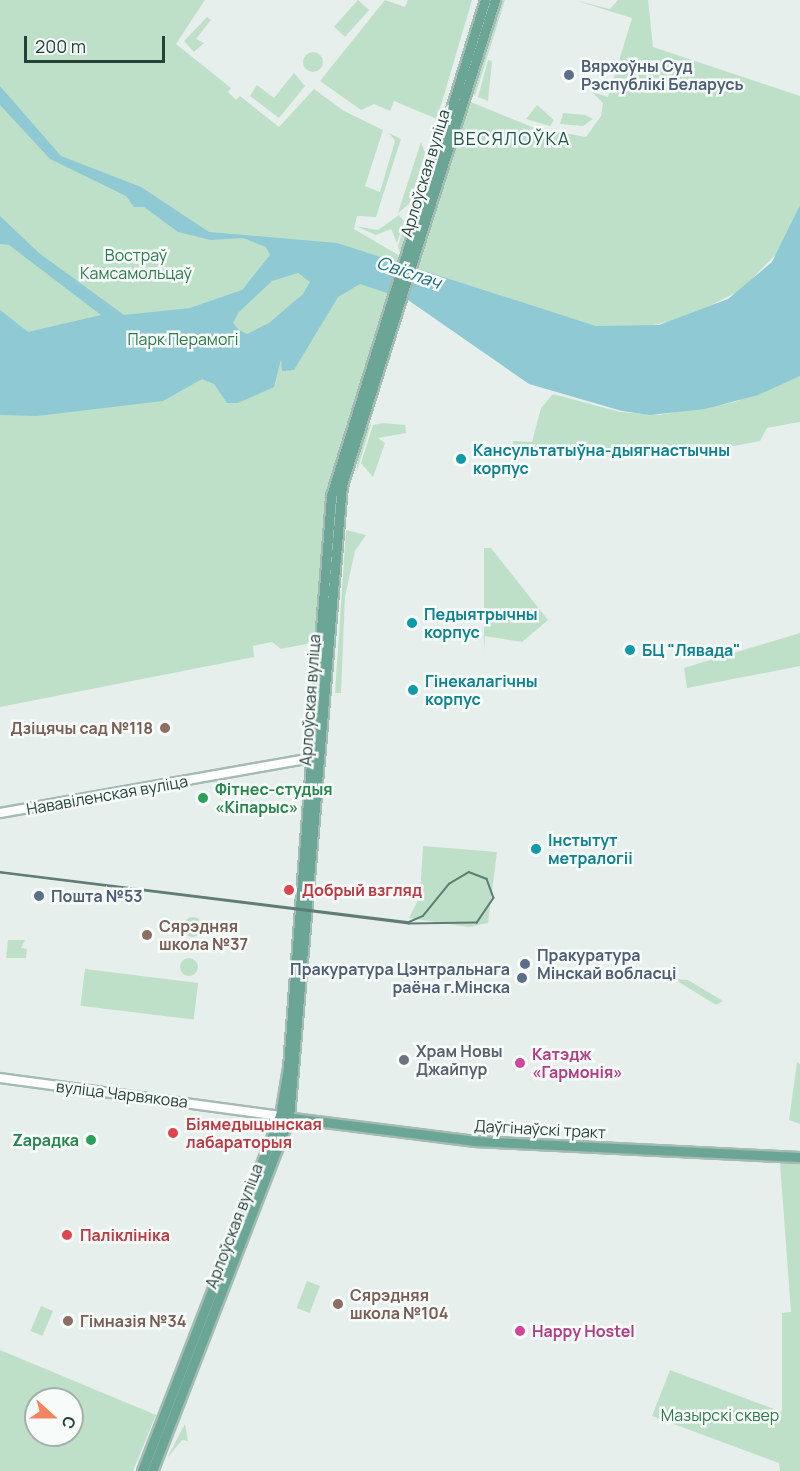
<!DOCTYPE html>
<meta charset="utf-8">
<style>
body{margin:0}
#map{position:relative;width:800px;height:1471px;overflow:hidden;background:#e6efeb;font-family:Manrope,sans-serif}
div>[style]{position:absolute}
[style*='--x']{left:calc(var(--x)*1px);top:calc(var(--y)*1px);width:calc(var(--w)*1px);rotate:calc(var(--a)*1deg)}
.green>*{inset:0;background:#bfe0c8;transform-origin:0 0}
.round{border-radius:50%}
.water>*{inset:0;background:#8ec9d4}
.roads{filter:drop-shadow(2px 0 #a4bbb3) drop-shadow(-2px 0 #a4bbb3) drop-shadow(0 2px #a4bbb3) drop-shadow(0 -2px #a4bbb3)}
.secondary>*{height:8px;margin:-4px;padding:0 4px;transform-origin:4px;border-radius:4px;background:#fff}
.primary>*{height:9px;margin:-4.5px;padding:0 4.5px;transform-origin:4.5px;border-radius:4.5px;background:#6aa596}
.tram>*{height:1.5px;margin:-0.75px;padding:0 0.75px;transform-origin:0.75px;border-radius:0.75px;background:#5f7d75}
.dots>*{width:16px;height:16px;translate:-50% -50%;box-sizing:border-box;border:3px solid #f7fbf9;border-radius:50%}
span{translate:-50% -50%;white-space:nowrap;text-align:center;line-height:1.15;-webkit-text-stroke:5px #f7fbf9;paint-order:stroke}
.service-label{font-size:16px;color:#4e5e75;font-weight:700}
.left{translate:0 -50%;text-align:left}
.right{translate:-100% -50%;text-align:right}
.street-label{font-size:16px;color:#24423a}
.park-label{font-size:16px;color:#2d7a4b}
.culture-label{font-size:16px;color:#0d838f;font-weight:700}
.education-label{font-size:16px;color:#785e54;font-weight:700}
.leisure-label{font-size:16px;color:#27864d;font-weight:700}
.health-label{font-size:16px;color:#be3a42;font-weight:700}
.worship-label{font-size:16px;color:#5b616d;font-weight:700}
.hotel-label{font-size:16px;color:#b23c85;font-weight:700}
.neighbourhood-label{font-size:18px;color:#1f5548;letter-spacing:1.5px}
.water-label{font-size:18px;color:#1c6f80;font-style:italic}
.north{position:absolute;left:24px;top:1387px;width:60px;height:60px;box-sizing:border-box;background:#f7fbf9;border:2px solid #a3b1ad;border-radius:50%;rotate:111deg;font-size:16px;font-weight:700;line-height:24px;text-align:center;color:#24423a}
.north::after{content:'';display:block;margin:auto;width:21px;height:27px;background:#f4845f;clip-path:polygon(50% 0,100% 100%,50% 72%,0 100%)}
.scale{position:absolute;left:24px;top:36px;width:141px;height:27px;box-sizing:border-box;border:3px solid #24423a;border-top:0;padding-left:8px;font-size:18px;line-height:21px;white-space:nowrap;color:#24423a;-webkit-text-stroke:4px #f7fbf9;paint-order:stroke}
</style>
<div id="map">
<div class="green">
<div style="clip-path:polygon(0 0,205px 0,176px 44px,231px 88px,228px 92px,236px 100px,240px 96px,279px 127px,314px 89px,344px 111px,383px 130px,365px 186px,380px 192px,395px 141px,389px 133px,401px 139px,376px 217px,357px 216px,354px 229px,400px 256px,333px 475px,316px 642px,281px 649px,272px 642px,253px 646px,254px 657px,0 707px)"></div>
<div style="left:358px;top:0;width:15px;height:36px;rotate:42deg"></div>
<div style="clip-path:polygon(385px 0,405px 7px,408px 0,472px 0,437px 119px,394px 101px,390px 111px,374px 104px,361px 110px,320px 81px)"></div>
<div style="clip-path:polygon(500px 0,505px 0,475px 96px,471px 91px)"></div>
<div style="clip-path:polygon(574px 0,610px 9px,618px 0,648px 0,653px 47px,800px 96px,800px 205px,779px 251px,741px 290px,686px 318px,644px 327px,596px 326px,417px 271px,468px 101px,532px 127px,586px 137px,601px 116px,603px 103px,592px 92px,608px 97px,632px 18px)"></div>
<div style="clip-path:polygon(207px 17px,211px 20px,196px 39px,204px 43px,194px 52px,184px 41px)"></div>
<div class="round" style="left:303px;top:52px;width:20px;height:20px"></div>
<div style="clip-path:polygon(488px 60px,492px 61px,488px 101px,478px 97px)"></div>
<div style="clip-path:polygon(294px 73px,305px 86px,279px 118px,250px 96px,257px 85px,274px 98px)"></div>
<div style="clip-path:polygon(537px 105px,554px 120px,550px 126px,526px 119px)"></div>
<div style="clip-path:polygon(563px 113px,585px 115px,593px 119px,583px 126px,560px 124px)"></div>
<div style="clip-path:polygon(421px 142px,425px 153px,409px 204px,398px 213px)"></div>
<div style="clip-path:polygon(428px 152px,433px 155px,400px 253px,398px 246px)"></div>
<div style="clip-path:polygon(399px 215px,404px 221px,397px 243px,391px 229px,376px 235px,356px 226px,378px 230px)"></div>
<div style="left:402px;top:311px;width:6px;height:106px;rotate:72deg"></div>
<div style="clip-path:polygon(800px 375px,800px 422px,767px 428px,760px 441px,692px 454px,513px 450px,513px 441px,532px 442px,541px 408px,553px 394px,620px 412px,659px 415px,735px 402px)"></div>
<div style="clip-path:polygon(372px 421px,356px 474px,360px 441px)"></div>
<div style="clip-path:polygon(383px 423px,405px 425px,406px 433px,378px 438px,385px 443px,373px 477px,361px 463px,373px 425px)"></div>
<div style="clip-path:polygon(346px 530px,366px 535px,355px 551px,345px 597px,341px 693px,335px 693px)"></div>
<div style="clip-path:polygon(484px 548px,491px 548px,548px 620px,522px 642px,485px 636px,484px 651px)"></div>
<div style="clip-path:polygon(800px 633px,800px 666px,687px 688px,684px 668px)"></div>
<div style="clip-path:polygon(423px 846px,497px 852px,488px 923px,469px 927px,409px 918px,420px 896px)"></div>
<div class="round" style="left:183px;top:917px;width:20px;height:20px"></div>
<div style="clip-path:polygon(8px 940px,25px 940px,21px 948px,27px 949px,26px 958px,6px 958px)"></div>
<div class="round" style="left:180px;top:958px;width:18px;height:18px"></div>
<div style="left:85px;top:969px;width:114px;height:37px;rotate:7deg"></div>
<div style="clip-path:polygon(674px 979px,688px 980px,723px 1001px,716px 1005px)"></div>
<div style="clip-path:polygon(797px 1062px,800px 1064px,800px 1124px,789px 1120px)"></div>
<div style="clip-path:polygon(780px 1163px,800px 1164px,800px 1471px,780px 1471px,779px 1463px,652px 1416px,670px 1370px,782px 1412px,782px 1313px,791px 1312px)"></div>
<div style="left:307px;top:1281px;width:14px;height:29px;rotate:21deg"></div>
<div style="left:41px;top:1306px;width:13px;height:27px;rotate:23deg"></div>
<div style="clip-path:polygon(evenodd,0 1350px,156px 1415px,133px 1471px,0 1471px,0 1350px,36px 1399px,72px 1399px,72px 1435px,36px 1435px,36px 1399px)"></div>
<div style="clip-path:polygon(185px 1424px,188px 1441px,182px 1440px,167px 1458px)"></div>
</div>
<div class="water">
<div style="clip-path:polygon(evenodd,0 86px,61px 156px,141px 187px,209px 232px,337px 243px,596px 326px,659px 325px,728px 299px,772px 262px,800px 205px,800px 376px,758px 395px,705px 409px,650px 415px,622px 411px,529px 384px,408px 300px,360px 284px,338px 297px,294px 370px,282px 371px,281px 359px,274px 387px,238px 403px,227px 403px,214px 384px,202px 379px,163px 401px,37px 416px,0 415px,0 310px,28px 332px,101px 315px,9px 245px,0 244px,0 216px,39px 253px,124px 315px,190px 308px,242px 290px,270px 255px,266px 247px,243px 238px,211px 240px,178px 232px,144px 207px,134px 207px,126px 196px,50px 159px,0 105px,0 86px,298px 273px,310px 282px,303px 294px,269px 323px,247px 334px,239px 330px,233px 323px,239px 312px,272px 281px,298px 273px)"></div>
</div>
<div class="roads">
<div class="secondary">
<div style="--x:0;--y:813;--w:322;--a:-10"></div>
<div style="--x:0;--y:1078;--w:283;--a:7.7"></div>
</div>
<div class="primary">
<div style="--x:285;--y:1117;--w:191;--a:7.2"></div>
<div style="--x:474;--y:1141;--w:326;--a:2.8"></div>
<div style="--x:142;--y:1471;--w:381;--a:-68.8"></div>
<div style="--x:280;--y:1116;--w:50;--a:-80.7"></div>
<div style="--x:288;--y:1067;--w:573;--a:-85.69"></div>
<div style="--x:331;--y:496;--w:519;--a:-72.75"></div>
<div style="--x:152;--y:1471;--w:380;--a:-68.8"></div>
<div style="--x:289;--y:1117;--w:634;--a:-85.21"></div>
<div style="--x:342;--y:485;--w:509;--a:-72.49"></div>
</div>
</div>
<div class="tram">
<div style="--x:0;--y:872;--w:412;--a:7"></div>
<div style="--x:409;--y:922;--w:15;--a:-23"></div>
<div style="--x:423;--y:916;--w:41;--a:-50.9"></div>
<div style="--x:449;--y:884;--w:23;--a:-31"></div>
<div style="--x:469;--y:872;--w:19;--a:21"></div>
<div style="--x:487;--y:879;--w:20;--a:70"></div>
<div style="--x:494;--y:898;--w:30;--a:124"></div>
<div style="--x:477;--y:923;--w:68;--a:179.2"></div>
<div style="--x:409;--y:924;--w:412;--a:-172.9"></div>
</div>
<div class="dots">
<div style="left:569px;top:75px;background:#5c6f8a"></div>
<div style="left:461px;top:459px;background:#0f9aa8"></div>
<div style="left:412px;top:623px;background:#0f9aa8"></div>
<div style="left:630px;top:650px;background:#0f9aa8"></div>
<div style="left:413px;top:690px;background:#0f9aa8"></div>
<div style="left:165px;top:728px;background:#8d6e63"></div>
<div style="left:203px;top:798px;background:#2e9e5b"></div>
<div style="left:536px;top:849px;background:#0f9aa8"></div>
<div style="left:289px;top:890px;background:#e0444e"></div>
<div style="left:39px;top:896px;background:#5c6f8a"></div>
<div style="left:147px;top:935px;background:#8d6e63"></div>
<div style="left:525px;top:964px;background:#5c6f8a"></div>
<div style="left:522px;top:978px;background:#5c6f8a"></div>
<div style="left:404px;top:1060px;background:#6b7280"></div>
<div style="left:520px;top:1063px;background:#d1479c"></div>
<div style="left:173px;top:1133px;background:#e0444e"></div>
<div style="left:91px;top:1140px;background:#2e9e5b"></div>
<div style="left:67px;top:1235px;background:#e0444e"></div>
<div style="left:338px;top:1304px;background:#8d6e63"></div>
<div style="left:68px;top:1321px;background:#8d6e63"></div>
<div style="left:520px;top:1331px;background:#d1479c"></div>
</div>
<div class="service-label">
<span class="left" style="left:581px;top:75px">Вярхоўны Суд<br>Рэспублікі Беларусь</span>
<span class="left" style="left:51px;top:896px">Пошта №53</span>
<span class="left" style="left:537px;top:964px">Пракуратура<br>Мінскай вобласці</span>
<span class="right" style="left:510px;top:978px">Пракуратура Цэнтральнага<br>раёна г.Мінска</span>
</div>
<div class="street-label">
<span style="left:425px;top:173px;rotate:-73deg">Арлоўская вуліца</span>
<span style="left:310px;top:700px;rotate:-86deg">Арлоўская вуліца</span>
<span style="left:107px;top:795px;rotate:-10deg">Нававіленская вуліца</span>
<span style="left:122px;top:1094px;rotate:7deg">вуліца Чарвякова</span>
<span style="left:540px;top:1129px;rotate:3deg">Даўгінаўскі тракт</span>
<span style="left:234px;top:1226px;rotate:-69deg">Арлоўская вуліца</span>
</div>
<div class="park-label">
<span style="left:136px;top:264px">Востраў<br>Камсамольцаў</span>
<span style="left:183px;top:339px">Парк Перамогі</span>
<span style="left:720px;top:1415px">Мазырскі сквер</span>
</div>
<div class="culture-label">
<span class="left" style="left:473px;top:459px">Кансультатыўна-дыягнастычны<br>корпус</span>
<span class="left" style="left:424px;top:623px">Педыятрычны<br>корпус</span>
<span class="left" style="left:642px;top:650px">БЦ "Лявада"</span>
<span class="left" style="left:425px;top:690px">Гінекалагічны<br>корпус</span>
<span class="left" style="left:548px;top:849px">Інстытут<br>метралогіі</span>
</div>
<div class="education-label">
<span class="right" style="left:153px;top:728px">Дзіцячы сад №118</span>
<span class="left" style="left:159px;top:935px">Сярэдняя<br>школа №37</span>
<span class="left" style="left:350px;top:1304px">Сярэдняя<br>школа №104</span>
<span class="left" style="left:80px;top:1321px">Гімназія №34</span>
</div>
<div class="leisure-label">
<span class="left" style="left:215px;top:798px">Фітнес-студыя<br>«Кіпарыс»</span>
<span class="right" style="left:79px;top:1140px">Zарадка</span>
</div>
<div class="health-label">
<span class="left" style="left:302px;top:890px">Добрый взгляд</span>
<span class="left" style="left:186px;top:1133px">Біямедыцынская<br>лабараторыя</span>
<span class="left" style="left:80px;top:1235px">Паліклініка</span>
</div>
<div class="worship-label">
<span class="left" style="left:416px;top:1060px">Храм Новы<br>Джайпур</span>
</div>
<div class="hotel-label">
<span class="left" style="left:532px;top:1063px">Катэдж<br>«Гармонія»</span>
<span class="left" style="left:532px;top:1331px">Happy Hostel</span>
</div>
<div class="neighbourhood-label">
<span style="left:512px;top:138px">ВЕСЯЛОЎКА</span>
</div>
<div class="water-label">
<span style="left:409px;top:272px;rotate:19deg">Свіслач</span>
</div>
<div class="north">С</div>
<div class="scale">200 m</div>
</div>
